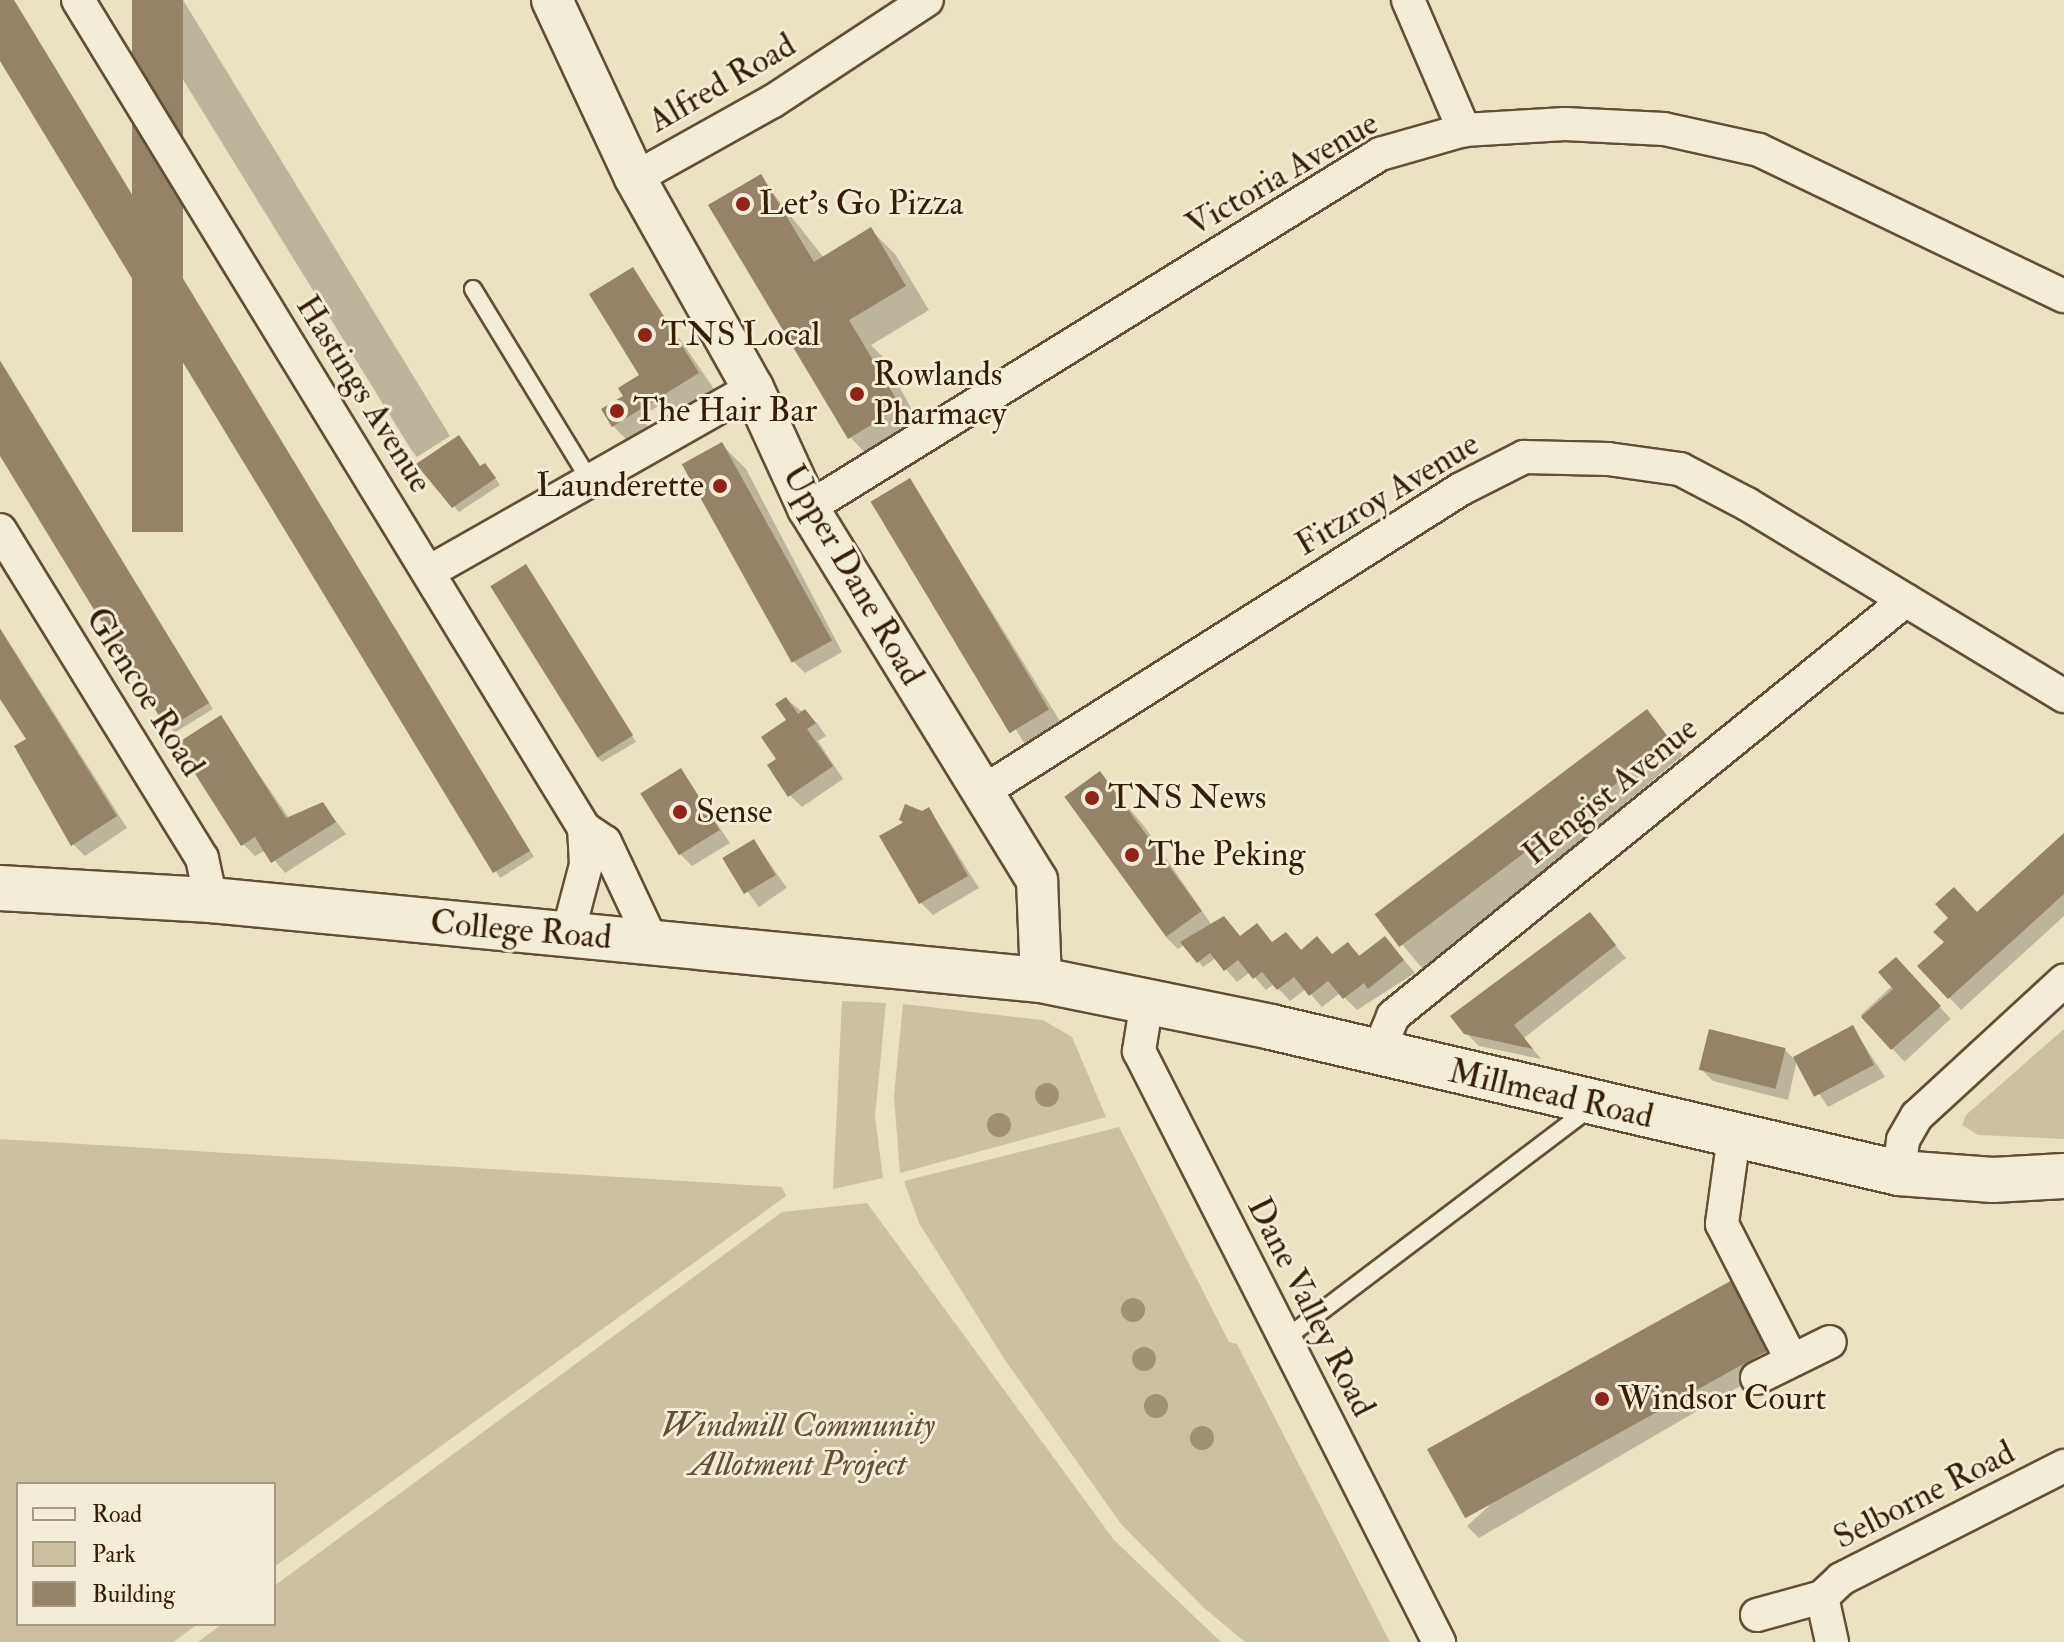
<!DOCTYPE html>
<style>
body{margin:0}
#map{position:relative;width:2064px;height:1642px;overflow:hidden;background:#ebe1c3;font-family:"IM FELL Double Pica",serif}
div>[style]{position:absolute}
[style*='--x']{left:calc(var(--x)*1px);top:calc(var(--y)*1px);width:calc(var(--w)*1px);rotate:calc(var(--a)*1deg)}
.green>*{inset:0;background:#ccc0a3}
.shadow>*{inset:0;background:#0003;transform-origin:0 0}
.building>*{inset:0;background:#948368;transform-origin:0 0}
.roads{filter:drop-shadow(2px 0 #624f35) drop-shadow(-2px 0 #624f35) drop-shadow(0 2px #624f35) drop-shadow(0 -2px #624f35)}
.service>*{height:16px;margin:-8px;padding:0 8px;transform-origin:8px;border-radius:8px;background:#f2ecd8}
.minor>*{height:32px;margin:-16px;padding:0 16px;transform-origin:16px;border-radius:16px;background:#f2ecd8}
.tertiary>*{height:40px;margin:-20px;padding:0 20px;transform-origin:20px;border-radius:20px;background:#f2ecd8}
.secondary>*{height:44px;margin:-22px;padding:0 22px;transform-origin:22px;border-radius:22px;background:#f2ecd8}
.trees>*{width:24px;height:24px;margin:-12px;border-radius:50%;background:#a09175}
.dots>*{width:22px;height:22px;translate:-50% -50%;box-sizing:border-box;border:4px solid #f2ecd8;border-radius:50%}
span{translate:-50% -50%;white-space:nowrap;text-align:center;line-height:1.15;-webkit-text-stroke:6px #f2ecd8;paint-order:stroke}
.street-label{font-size:34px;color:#351e06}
.poi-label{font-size:34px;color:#351e06}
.left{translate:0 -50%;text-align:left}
.right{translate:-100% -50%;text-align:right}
.park-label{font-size:34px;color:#624f35;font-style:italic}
.legend{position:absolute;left:16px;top:1482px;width:260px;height:144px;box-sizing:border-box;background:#f2ecd8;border:2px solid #a69a84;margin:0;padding:10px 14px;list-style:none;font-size:24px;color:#351e06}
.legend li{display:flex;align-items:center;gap:16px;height:40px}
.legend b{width:40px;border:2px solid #a69a84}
</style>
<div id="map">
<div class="green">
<div style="clip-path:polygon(842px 1001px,886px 1003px,875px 1117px,883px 1178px,833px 1189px)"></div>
<div style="clip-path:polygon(903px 1004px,1043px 1020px,1072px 1037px,1106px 1117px,900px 1173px,894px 1096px)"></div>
<div style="clip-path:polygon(2064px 1029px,2064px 1139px,1978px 1135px,1962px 1125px,1966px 1115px)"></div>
<div style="clip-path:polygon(1119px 1127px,1229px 1342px,1237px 1344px,1390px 1642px,1245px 1642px,1203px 1607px,1121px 1524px,1005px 1360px,919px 1223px,904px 1181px)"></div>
<div style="clip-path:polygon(0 1139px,782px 1187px,786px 1196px,274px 1567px,274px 1484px,18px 1484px,18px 1624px,198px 1624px,173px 1642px,0 1642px)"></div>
<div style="clip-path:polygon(867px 1203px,1114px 1540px,1221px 1642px,198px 1642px,222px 1624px,274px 1624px,274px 1586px,782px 1212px)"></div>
</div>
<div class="shadow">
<div style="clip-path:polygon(0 0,14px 0,534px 857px,500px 878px,0 58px)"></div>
<div style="clip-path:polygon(134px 0,183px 0,450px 436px,417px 457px,412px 451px)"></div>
<div style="clip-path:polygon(760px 177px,824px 258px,871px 230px,895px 254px,929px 310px,871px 345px,883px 357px,924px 432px,874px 462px,850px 437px)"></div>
<div style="clip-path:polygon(633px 270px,716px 392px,674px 417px,661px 404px,641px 417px,656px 438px,637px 450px,613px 426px,645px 384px)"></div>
<div style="clip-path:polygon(0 360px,213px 709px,174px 733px,0 452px)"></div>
<div style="clip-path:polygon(722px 445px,746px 469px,842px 652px,805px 673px,793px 661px)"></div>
<div style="clip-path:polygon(481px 468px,490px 471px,500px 485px,459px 512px,454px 506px)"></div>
<div style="left:910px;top:481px;width:284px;height:42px;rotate:58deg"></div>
<div style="clip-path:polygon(526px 567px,636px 742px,602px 762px,597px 757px)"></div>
<div style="clip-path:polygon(0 628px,127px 828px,85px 856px,73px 844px,28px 740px,0 694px)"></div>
<div style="clip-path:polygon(786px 699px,817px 723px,826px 736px,818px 741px,843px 779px,802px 807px,790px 795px,779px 759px,789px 721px)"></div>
<div style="left:1647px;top:712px;width:56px;height:337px;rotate:50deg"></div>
<div style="clip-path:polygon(220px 718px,289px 818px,322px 804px,346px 834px,285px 873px,266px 850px,255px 856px,243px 844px)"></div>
<div style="clip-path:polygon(681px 771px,730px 843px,692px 866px,680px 854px)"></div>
<div style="clip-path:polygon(1100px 774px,1144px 826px,1213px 927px,1241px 938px,1257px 926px,1273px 944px,1333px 956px,1348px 944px,1361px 957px,1385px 938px,1415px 973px,1357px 1010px,1340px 993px,1322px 1007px,1306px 989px,1290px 1001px,1274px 984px,1266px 990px,1250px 972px,1237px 982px,1216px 958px,1203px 967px,1184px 945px,1178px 949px,1166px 937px)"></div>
<div style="clip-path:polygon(929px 809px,979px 888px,933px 915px,921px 903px,901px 819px)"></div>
<div style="clip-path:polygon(2064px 835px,2064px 916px,1961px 1010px,1920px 966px,1947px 942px,1951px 918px,1977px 914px)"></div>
<div style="left:754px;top:841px;width:57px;height:34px;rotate:55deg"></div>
<div style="clip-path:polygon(1590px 915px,1626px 958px,1524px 1038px,1541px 1059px,1479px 1046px,1466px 1033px)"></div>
<div style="left:1907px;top:972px;width:64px;height:63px;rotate:47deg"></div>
<div style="clip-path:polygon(1853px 1028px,1885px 1077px,1828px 1107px,1797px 1060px,1788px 1100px,1713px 1081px,1701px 1069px,1785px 1050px,1794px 1059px)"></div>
<div style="clip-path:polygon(1734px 1282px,1783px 1361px,1479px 1538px,1467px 1526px)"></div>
</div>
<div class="building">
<div style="clip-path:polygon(0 0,14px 0,530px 851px,493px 873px,0 61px)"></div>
<div style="left:132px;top:0;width:51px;height:532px"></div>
<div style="clip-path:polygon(761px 174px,814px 262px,871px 227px,906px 286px,849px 320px,901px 407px,848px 439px,708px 205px)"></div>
<div style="clip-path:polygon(633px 267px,699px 373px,612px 427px,601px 409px,623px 396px,618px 388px,639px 375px,589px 294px)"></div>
<div style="clip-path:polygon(0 361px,209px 703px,167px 729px,0 456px)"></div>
<div style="clip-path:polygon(459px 435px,480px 466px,485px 463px,496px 478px,452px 508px,416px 464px)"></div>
<div style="left:722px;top:442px;width:227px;height:46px;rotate:61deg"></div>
<div style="left:910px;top:478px;width:270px;height:46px;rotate:59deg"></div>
<div style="left:526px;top:564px;width:202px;height:42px;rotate:58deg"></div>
<div style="clip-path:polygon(0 629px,117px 816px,71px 846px,14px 746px,26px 739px,0 699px)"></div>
<div style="clip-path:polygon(786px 697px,798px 714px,805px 709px,816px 723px,807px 729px,833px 766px,788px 797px,767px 765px,776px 759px,761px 737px,786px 720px,775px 704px)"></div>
<div style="left:1647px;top:709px;width:41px;height:341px;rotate:53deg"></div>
<div style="clip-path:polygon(221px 715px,286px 818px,323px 802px,336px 822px,271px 863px,255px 837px,241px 846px,176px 744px)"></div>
<div style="left:681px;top:768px;width:73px;height:48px;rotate:58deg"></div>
<div style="left:1100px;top:771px;width:173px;height:44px;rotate:54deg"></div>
<div style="clip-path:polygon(905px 804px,922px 811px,929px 807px,968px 876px,919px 904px,879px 836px,904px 822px,899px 820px)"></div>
<div style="clip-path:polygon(2064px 833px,2064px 894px,1948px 999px,1917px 966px,1944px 942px,1933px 932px,1948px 918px,1935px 904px,1954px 887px,1977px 912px)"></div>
<div style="left:754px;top:839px;width:42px;height:37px;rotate:59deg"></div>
<div style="clip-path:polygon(1590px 912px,1616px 945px,1514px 1025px,1533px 1049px,1464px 1034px,1450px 1016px)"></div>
<div style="clip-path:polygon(1224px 916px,1240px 936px,1257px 923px,1272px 942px,1286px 932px,1301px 950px,1317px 936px,1332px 954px,1348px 942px,1359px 956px,1385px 936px,1404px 960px,1368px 989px,1364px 983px,1343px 999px,1328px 981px,1309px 996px,1294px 977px,1277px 990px,1262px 972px,1253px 979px,1238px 960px,1224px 971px,1210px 953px,1197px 963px,1180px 942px)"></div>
<div style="clip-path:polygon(1896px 957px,1941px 1006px,1891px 1050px,1861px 1017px,1893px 989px,1878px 972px)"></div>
<div style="left:1853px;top:1025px;width:45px;height:68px;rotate:62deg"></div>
<div style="left:1709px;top:1029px;width:79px;height:42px;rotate:14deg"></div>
<div style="left:1734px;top:1279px;width:79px;height:351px;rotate:61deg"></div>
</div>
<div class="roads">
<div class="service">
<div style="--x:473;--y:289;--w:225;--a:58.6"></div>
<div style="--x:1286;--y:1338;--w:383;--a:-37.1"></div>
</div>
<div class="minor">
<div style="--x:78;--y:0;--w:970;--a:58.57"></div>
<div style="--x:584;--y:828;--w:25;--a:34"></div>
<div style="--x:605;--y:842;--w:110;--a:64.8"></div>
<div style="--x:1408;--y:0;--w:142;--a:66.7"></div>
<div style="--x:635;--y:178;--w:158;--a:-29.2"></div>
<div style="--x:773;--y:101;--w:184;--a:-33.3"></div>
<div style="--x:808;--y:508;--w:673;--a:-31.75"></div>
<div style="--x:1380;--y:154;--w:87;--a:-15.9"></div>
<div style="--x:1464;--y:130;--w:101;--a:-3.4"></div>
<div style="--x:1565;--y:124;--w:99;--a:2.9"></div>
<div style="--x:1664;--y:129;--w:97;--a:12.5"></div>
<div style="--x:1759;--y:150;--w:338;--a:25.6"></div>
<div style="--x:0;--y:530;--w:385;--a:58.4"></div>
<div style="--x:202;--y:858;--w:43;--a:77.9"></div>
<div style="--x:429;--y:572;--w:373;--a:-29.6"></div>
<div style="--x:984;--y:791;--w:565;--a:-32.34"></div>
<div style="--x:1461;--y:489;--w:71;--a:-26.9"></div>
<div style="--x:1524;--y:457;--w:84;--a:1.4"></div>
<div style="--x:1608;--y:459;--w:73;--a:7.9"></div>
<div style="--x:1680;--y:469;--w:76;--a:27.6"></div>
<div style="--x:1747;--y:504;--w:371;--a:31.2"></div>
<div style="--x:568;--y:933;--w:70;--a:-75.2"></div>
<div style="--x:586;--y:865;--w:37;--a:-93"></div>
<div style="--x:1147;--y:1001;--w:51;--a:99.1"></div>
<div style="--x:1139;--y:1051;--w:663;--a:63.09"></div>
<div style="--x:1378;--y:1052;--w:39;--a:-67"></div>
<div style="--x:1393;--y:1016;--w:660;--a:-39.04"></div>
<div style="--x:1734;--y:1136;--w:89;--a:97.8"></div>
<div style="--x:1722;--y:1224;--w:152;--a:62.9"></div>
<div style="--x:1899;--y:1173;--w:33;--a:-83"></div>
<div style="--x:1903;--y:1140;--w:28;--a:-60"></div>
<div style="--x:1917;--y:1116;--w:200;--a:-42.6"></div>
<div style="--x:1757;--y:1378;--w:81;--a:-26.3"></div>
<div style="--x:1757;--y:1615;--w:67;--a:-15.5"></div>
<div style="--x:1832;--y:1642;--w:46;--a:-102.5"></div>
<div style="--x:1822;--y:1597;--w:26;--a:-43"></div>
<div style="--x:1841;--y:1579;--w:250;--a:-26.9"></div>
</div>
<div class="tertiary">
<div style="--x:552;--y:0;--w:196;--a:65"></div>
<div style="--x:635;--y:178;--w:241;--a:60.7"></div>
<div style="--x:753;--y:388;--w:132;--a:65.4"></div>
<div style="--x:808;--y:508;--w:437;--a:58.4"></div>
<div style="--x:1037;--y:880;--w:100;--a:87.7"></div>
</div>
<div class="secondary">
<div style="--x:0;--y:888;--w:211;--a:3.3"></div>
<div style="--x:211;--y:900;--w:834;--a:5.51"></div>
<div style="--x:1041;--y:980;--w:235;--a:11.5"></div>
<div style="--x:1271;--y:1027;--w:645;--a:13.09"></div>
<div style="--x:1899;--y:1173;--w:94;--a:4.3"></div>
<div style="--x:1993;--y:1180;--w:71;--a:-3.2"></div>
</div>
</div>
<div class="trees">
<div style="left:1047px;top:1095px"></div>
<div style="left:999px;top:1125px"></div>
<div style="left:1133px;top:1310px"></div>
<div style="left:1144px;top:1359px"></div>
<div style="left:1156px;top:1406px"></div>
<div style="left:1202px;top:1438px"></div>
</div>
<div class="dots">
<div style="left:743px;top:204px;background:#8f2418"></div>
<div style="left:645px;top:335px;background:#8f2418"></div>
<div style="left:857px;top:394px;background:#8f2418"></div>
<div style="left:617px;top:411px;background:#8f2418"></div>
<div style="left:720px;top:486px;background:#8f2418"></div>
<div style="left:1092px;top:798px;background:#8f2418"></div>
<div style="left:680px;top:812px;background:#8f2418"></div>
<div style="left:1132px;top:855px;background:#8f2418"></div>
<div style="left:1602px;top:1399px;background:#8f2418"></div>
</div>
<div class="street-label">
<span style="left:722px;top:83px;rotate:-30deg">Alfred Road</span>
<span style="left:1282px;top:174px;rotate:-30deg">Victoria Avenue</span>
<span style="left:364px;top:394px;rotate:58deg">Hastings Avenue</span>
<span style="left:1387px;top:494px;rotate:-31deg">Fitzroy Avenue</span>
<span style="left:853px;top:575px;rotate:60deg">Upper Dane Road</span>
<span style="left:145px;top:692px;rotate:58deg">Glencoe Road</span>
<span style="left:1610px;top:791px;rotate:-39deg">Hengist Avenue</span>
<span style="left:521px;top:930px;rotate:5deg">College Road</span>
<span style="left:1551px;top:1094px;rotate:13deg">Millmead Road</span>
<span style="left:1311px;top:1307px;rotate:63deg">Dane Valley Road</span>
<span style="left:1924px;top:1495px;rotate:-27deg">Selborne Road</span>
</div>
<div class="poi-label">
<span class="left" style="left:759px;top:204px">Let's Go Pizza</span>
<span class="left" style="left:661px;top:335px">TNS Local</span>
<span class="left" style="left:873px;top:394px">Rowlands<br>Pharmacy</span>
<span class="left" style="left:633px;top:411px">The Hair Bar</span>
<span class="right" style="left:704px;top:486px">Launderette</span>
<span class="left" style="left:1108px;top:798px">TNS News</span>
<span class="left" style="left:696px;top:812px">Sense</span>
<span class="left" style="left:1148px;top:855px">The Peking</span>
<span class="left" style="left:1618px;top:1399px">Windsor Court</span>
</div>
<div class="park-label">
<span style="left:798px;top:1445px">Windmill Community<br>Allotment Project</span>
</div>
<ul class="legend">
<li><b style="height:10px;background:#f2ecd8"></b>Road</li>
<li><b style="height:22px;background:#ccc0a3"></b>Park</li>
<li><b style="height:22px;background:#948368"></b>Building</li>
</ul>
</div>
